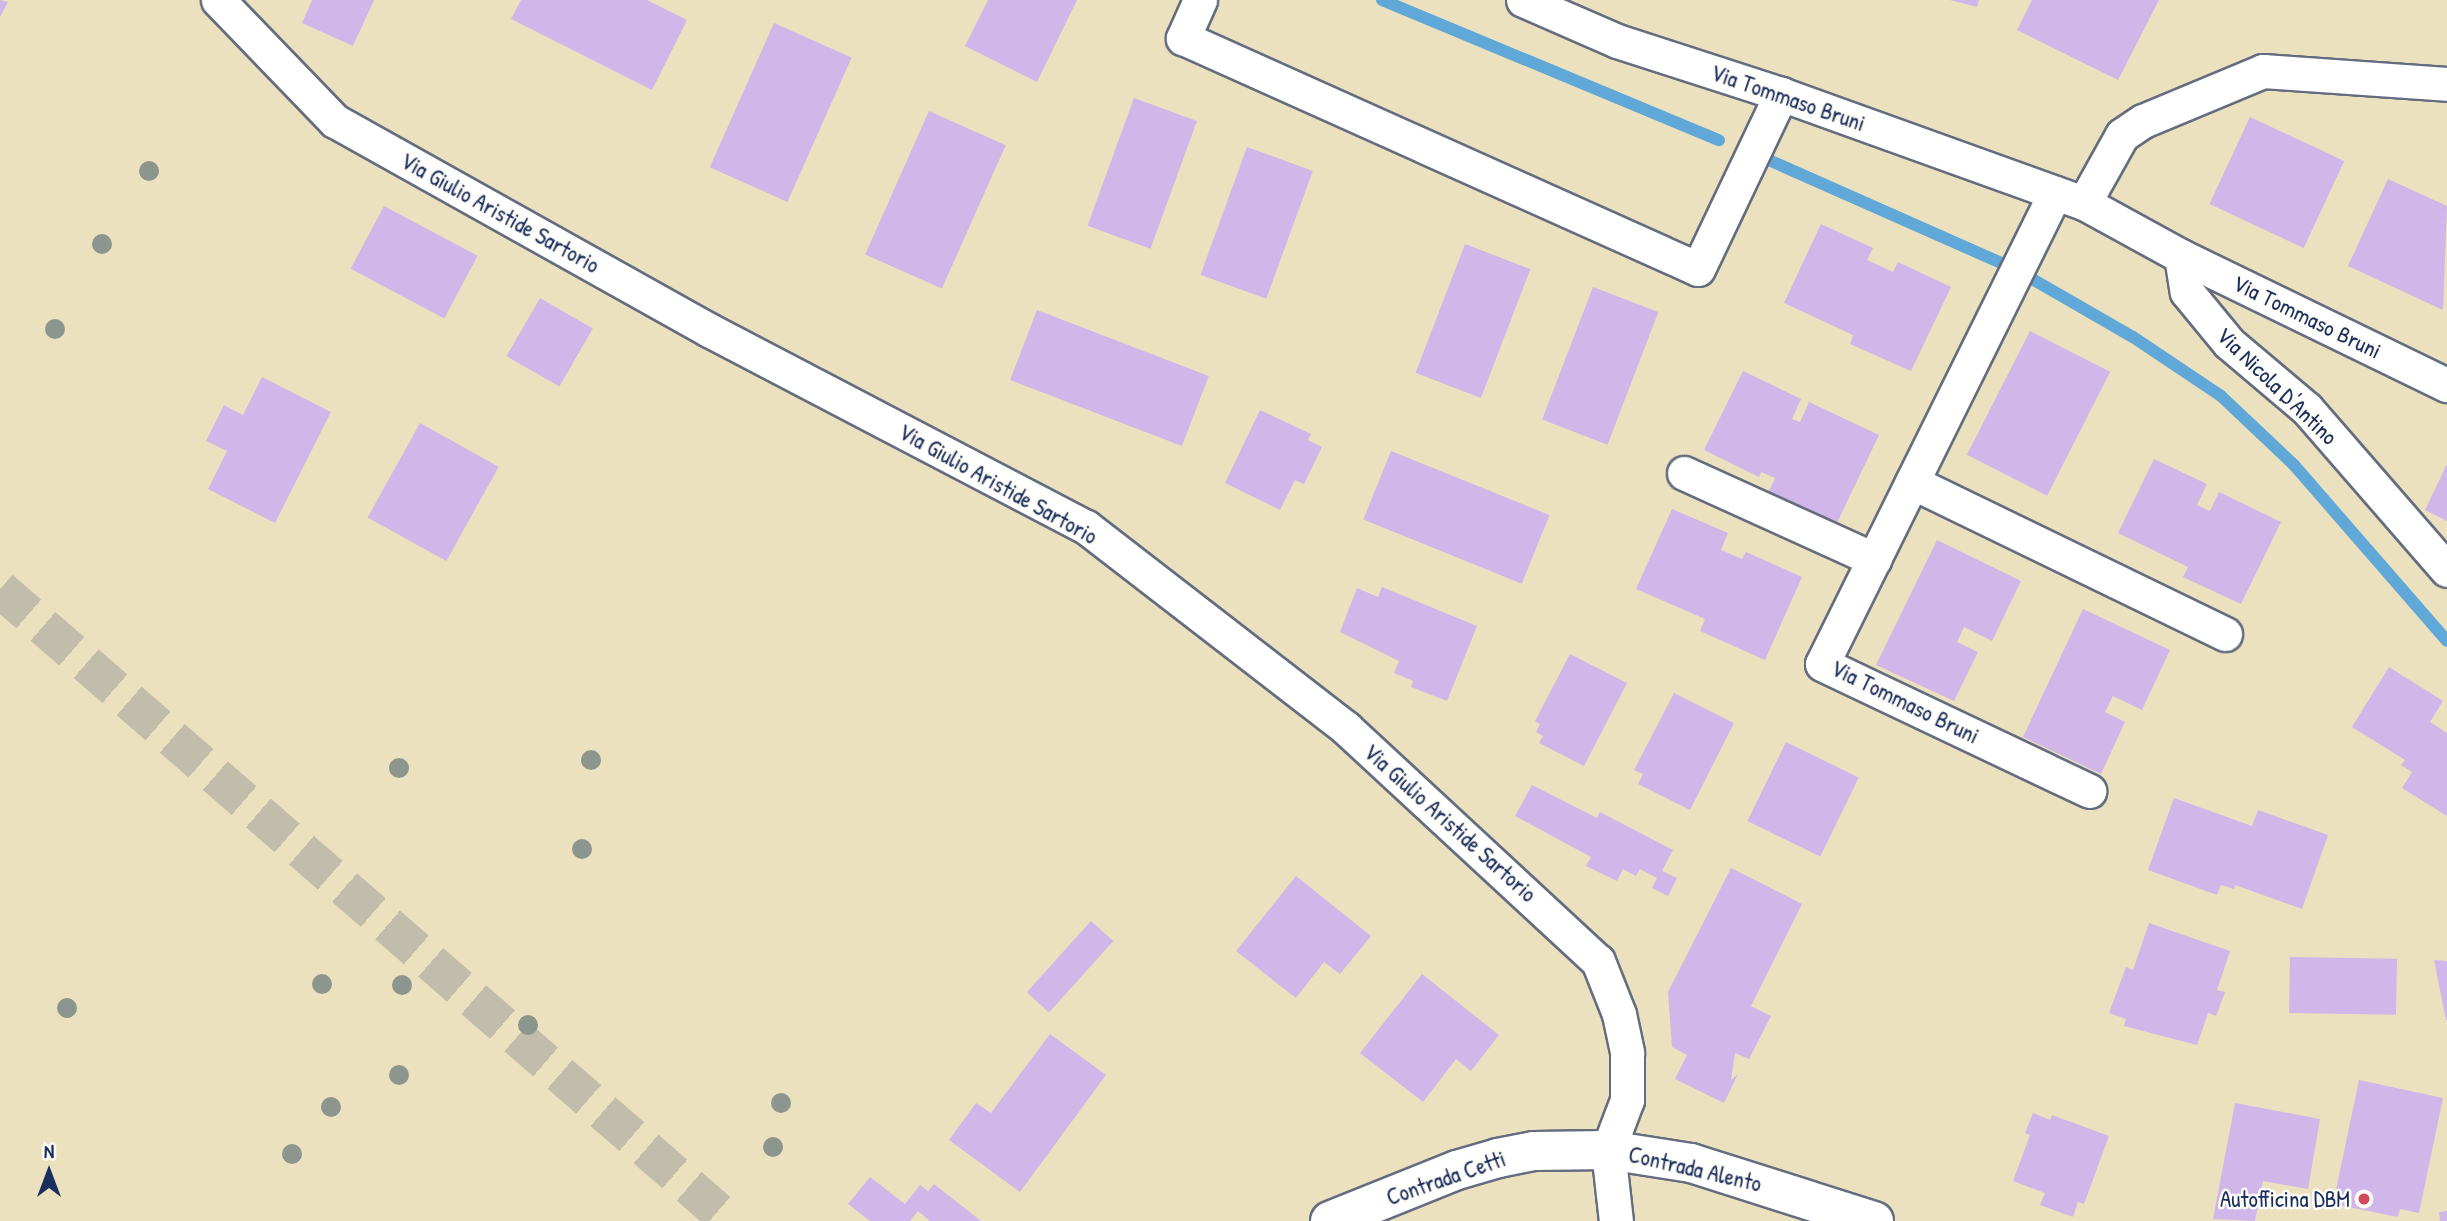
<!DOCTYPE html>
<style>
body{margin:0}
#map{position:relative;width:2447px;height:1221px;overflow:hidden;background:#ece1be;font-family:"Patrick Hand",sans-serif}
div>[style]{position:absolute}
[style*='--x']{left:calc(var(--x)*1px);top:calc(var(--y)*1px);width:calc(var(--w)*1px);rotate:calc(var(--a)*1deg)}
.stream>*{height:12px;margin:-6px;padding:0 6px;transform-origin:6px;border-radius:6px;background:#5fa8d7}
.building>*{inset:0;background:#d0b6e9;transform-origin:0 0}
.highway-tunnel>*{height:38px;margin-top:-19px;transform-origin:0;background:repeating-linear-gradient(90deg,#c2bdab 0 38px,transparent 0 57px)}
.roads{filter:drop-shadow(2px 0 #646d80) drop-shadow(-2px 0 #646d80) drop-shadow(0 2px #646d80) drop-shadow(0 -2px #646d80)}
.street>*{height:33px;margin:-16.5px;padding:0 16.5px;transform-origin:16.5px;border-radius:16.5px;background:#fff}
.secondary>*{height:38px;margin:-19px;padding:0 19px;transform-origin:19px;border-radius:19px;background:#fff}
.trees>*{width:20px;height:20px;margin:-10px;border-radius:50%;background:#8c968e}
.dots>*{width:19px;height:19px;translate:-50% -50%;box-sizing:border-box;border:4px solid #fdfcf7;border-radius:50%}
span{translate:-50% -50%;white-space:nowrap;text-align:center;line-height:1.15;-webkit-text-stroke:5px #fdfcf7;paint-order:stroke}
.street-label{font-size:23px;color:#1b2f5e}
.poi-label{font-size:23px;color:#1b2f5e}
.right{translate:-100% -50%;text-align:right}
.north{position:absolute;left:14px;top:1137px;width:70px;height:70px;-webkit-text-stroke:5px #fdfcf7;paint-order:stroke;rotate:0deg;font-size:19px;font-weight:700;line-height:28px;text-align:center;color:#1b2f5e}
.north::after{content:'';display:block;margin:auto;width:24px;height:32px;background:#1b2f5e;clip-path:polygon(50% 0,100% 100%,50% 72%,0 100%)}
</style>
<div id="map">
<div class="stream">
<div style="--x:1382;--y:0;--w:365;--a:22.6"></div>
<div style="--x:1762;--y:157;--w:277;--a:23.9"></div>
<div style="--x:2015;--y:269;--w:136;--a:30"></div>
<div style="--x:2133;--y:337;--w:106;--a:33.8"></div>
<div style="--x:2221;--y:396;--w:100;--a:43.4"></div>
<div style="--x:2294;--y:465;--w:233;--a:49"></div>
</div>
<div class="building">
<div style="clip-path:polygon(0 0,8px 2px,0 17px)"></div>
<div style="clip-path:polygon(312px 0,374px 0,353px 46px,302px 23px)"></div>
<div style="clip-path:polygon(521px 0,647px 0,687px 20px,652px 90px,511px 19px)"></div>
<div style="clip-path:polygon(988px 0,1077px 0,1037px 82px,965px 46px)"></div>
<div style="clip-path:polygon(1950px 0,1979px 0,1977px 7px)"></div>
<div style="clip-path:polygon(2032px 0,2159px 0,2118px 80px,2017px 30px)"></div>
<div style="left:774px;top:23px;width:85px;height:158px;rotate:24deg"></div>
<div style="left:1134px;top:98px;width:67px;height:136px;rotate:20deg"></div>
<div style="left:929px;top:111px;width:84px;height:157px;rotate:24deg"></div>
<div style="left:2250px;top:117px;width:104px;height:96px;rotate:25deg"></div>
<div style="left:1247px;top:147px;width:70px;height:136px;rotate:20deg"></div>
<div style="clip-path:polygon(2388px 179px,2447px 206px,2443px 310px,2348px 266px)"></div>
<div style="left:384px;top:206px;width:106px;height:71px;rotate:28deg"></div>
<div style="clip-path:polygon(1821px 224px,1873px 248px,1867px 260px,1893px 272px,1898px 262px,1951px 287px,1911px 371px,1850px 344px,1853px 335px,1784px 303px)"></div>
<div style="left:1465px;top:244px;width:70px;height:138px;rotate:21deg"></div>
<div style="left:1593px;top:287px;width:70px;height:142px;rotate:21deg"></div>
<div style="left:540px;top:298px;width:61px;height:67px;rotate:30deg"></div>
<div style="left:1037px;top:310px;width:184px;height:75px;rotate:21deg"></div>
<div style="left:2030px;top:331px;width:90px;height:139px;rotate:27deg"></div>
<div style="clip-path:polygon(1743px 371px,1801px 399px,1792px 419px,1800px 422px,1809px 402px,1879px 435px,1836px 525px,1768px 493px,1775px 478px,1761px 472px,1759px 477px,1704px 450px)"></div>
<div style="clip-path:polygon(262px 377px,331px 412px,275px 523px,208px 489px,227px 451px,206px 441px,224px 405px,243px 415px)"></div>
<div style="clip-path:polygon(1260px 410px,1311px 434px,1308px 440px,1322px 447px,1304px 484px,1295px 480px,1280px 510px,1225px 483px)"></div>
<div style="left:420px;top:423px;width:90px;height:108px;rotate:29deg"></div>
<div style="left:1391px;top:451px;width:171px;height:74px;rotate:22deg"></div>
<div style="clip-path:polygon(2154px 459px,2207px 484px,2197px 505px,2210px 511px,2219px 492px,2281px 522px,2241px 604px,2183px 577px,2188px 567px,2118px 533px)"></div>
<div style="clip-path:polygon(2447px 464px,2447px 521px,2425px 510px)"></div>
<div style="clip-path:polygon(1672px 509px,1728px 533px,1721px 550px,1742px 559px,1746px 552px,1802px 577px,1765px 660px,1700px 631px,1705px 619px,1636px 589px)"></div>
<div style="clip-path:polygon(1937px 540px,2021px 581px,1992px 641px,1964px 627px,1957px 642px,1978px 652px,1954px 701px,1876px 665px)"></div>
<div style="clip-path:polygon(1382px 587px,1477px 626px,1447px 701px,1411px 687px,1413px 681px,1394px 673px,1399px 661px,1340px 632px,1357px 588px,1378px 597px)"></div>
<div style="clip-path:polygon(2083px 609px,2170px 650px,2142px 710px,2113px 696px,2105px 712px,2125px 722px,2101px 774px,2023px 737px)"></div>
<div style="clip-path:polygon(1570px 654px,1627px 683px,1584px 766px,1539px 743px,1543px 736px,1536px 732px,1540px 724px,1535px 721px)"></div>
<div style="clip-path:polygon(2389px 667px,2443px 701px,2430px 722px,2447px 733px,2447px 816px,2402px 788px,2412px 772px,2401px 765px,2405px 760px,2352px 727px)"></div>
<div style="clip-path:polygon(1674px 693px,1734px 723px,1690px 810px,1638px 784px,1643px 774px,1634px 770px)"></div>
<div style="left:1786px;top:742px;width:81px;height:88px;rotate:26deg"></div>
<div style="clip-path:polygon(1532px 785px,1597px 818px,1600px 812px,1673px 850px,1662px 871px,1677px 878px,1668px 896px,1652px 888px,1657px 878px,1640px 869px,1636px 876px,1623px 869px,1617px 881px,1586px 866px,1591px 857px,1515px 816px)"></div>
<div style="clip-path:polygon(2174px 798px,2252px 826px,2258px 810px,2328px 835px,2302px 909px,2235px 885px,2234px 889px,2221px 885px,2217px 895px,2148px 870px)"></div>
<div style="clip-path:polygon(1731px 868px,1802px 904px,1751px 1006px,1771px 1016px,1749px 1059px,1735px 1053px,1731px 1080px,1738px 1074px,1724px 1103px,1675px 1079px,1687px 1055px,1672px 1047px,1668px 992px)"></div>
<div style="clip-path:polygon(1296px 876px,1371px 936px,1340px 974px,1324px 962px,1296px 998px,1236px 951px)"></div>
<div style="left:1091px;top:921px;width:30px;height:96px;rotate:42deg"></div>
<div style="clip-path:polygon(2149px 923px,2230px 951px,2217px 990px,2225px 992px,2216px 1016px,2208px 1013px,2197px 1045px,2124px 1026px,2126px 1019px,2109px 1013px,2126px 967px,2133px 970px)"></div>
<div style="left:2290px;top:957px;width:107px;height:56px;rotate:1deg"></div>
<div style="clip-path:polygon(2434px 960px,2447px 961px,2447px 1020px,2446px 1020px)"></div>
<div style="clip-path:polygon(1422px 974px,1499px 1035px,1471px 1071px,1456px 1059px,1423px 1102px,1360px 1053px)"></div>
<div style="clip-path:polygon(1050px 1034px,1106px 1075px,1020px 1192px,949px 1140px,976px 1103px,991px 1113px)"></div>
<div style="clip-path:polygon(2359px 1080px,2443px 1098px,2419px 1213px,2400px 1209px,2398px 1217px,2333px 1204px)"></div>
<div style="clip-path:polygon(2235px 1103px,2320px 1119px,2308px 1189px,2263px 1181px,2255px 1221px,2213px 1219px)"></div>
<div style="clip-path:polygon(2033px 1113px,2050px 1120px,2052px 1115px,2109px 1136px,2084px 1204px,2078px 1202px,2073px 1217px,2040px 1205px,2045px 1193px,2013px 1181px,2030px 1135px,2025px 1133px)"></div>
<div style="clip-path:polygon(870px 1177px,905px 1204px,920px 1185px,928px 1191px,934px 1184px,981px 1221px,930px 1221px,918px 1211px,910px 1221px,870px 1221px,848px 1204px)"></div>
<div style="clip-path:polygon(2447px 1211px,2447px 1221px,2440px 1221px,2439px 1212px)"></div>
</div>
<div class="highway-tunnel">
<div style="--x:0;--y:589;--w:965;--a:40.92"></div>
</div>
<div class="roads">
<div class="street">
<div style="--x:218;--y:0;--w:168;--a:46"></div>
<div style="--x:335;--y:121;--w:428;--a:29.2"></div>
<div style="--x:709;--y:330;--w:425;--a:27.6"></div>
<div style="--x:1086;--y:527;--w:329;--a:37.7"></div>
<div style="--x:1346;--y:728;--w:343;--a:42.8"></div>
<div style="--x:1598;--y:961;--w:57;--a:68.4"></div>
<div style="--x:1619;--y:1014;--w:40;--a:78"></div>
<div style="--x:1627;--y:1053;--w:47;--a:90"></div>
<div style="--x:1627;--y:1100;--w:53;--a:110.8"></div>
<div style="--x:1608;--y:1150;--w:71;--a:83.6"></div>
<div style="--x:1200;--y:0;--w:42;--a:114.1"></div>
<div style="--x:1183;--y:38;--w:564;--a:24.16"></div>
<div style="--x:1698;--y:269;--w:194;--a:-64.6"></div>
<div style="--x:1523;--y:0;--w:103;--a:23.6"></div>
<div style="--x:1617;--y:41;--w:172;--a:17.9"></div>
<div style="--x:1781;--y:94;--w:322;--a:19.8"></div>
<div style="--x:2084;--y:203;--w:111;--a:28.7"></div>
<div style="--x:2181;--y:256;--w:296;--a:25.9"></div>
<div style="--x:2055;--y:193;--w:525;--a:116.32"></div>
<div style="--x:1822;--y:664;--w:296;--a:25.4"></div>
<div style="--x:2084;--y:203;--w:78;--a:-60.8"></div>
<div style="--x:2122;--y:135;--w:25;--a:-34"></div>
<div style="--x:2143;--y:121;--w:130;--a:-22.6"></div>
<div style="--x:2263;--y:71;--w:184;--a:4"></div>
<div style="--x:2181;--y:256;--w:36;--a:81"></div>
<div style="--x:2187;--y:292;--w:66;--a:50.5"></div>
<div style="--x:2229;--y:343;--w:102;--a:40.2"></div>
<div style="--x:2307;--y:409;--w:213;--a:49"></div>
<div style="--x:1684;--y:473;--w:209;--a:24.4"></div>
<div style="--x:1912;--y:482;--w:348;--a:25.9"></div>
</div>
<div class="secondary">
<div style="--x:1330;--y:1221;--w:137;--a:-21.9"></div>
<div style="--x:1457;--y:1170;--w:43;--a:-16.3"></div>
<div style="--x:1498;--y:1158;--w:37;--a:-11"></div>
<div style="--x:1534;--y:1151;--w:74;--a:-0.8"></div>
<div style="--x:1608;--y:1150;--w:84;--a:8.9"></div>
<div style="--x:1691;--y:1163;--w:192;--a:17.6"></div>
</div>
</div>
<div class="trees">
<div style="left:149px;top:171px"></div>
<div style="left:102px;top:244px"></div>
<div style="left:55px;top:329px"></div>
<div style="left:591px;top:760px"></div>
<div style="left:399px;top:768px"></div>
<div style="left:582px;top:849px"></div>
<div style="left:322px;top:984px"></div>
<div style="left:402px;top:985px"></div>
<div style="left:67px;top:1008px"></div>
<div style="left:528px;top:1025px"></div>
<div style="left:399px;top:1075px"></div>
<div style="left:781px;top:1103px"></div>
<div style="left:331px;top:1107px"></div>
<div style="left:773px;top:1147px"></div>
<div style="left:292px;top:1154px"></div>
</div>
<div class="dots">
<div style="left:2364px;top:1199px;background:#d1495b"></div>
</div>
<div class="street-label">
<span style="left:1788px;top:98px;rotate:19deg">Via Tommaso Bruni</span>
<span style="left:500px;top:213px;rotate:29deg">Via Giulio Aristide Sartorio</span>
<span style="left:2307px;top:317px;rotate:26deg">Via Tommaso Bruni</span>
<span style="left:2277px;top:386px;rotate:44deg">Via Nicola D'Antino</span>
<span style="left:998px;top:484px;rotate:29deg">Via Giulio Aristide Sartorio</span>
<span style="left:1905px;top:702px;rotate:26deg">Via Tommaso Bruni</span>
<span style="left:1450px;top:823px;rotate:42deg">Via Giulio Aristide Sartorio</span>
<span style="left:1695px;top:1169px;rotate:13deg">Contrada Alento</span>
<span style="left:1446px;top:1178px;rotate:-19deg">Contrada Cetti</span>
</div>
<div class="poi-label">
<span class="right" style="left:2350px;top:1199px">Autofficina DBM</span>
</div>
<div class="north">N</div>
</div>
